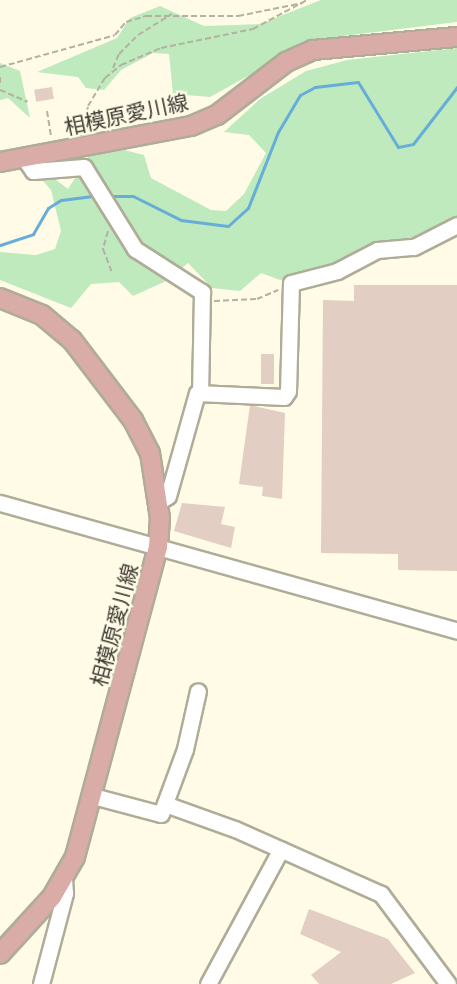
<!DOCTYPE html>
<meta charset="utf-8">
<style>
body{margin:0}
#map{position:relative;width:457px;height:984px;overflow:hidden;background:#fffbe6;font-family:Mulish,"Noto Sans JP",sans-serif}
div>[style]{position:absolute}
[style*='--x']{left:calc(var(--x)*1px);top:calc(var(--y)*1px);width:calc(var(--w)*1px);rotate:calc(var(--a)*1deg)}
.green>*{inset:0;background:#beeabe}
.stream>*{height:3px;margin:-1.5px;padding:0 1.5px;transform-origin:1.5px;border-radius:1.5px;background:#67add8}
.building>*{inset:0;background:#e3cec4;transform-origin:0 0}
.path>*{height:2px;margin-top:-1px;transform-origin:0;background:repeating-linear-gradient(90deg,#b4b1a1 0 6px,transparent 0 9px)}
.roads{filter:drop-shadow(2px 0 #afac98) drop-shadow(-2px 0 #afac98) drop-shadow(0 2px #afac98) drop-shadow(0 -2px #afac98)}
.minor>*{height:15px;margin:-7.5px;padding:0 7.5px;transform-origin:7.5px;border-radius:7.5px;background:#fff}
.major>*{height:18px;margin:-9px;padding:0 9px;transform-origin:9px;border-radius:9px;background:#daaca7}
span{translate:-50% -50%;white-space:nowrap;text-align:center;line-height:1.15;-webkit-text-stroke:5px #fffbe6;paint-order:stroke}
.street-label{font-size:21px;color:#3e3c34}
</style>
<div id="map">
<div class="green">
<div style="clip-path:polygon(321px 0,457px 0,457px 22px,343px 36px,295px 50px,210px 97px,173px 94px,169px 54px,153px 53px,121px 70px,104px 90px,86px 88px,78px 77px,37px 72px,117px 38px,130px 18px,160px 6px,204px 26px,260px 24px)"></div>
<div style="clip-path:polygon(457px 48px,457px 216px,428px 234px,368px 246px,335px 264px,280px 280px,261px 273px,240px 291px,212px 288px,188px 263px,166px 281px,133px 296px,119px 282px,91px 284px,71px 308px,0 280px,0 252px,36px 255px,55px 249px,61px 231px,51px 190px,39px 176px,43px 170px,68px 189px,89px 156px,124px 150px,144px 155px,151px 178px,211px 210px,226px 211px,244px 194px,266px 153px,249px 135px,224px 132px,260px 99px,306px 71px,347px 60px)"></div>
<div style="clip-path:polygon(0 63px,20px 71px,30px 118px,8px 98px,0 100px)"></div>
</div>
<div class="stream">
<div style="--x:108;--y:196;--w:25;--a:0"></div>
<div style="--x:133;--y:196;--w:54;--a:26.6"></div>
<div style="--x:181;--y:220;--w:47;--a:7.3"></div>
<div style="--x:228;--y:226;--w:27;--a:-42"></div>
<div style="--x:248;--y:208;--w:82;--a:-68.5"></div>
<div style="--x:278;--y:132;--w:43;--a:-59.3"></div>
<div style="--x:300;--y:95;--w:17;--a:-28"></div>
<div style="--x:315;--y:87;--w:43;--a:-6.6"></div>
<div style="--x:358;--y:82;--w:76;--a:58.4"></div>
<div style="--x:398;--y:147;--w:15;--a:-11"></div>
<div style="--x:413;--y:144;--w:72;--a:-52.3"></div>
<div style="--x:0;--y:245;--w:35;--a:-18"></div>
<div style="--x:33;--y:234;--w:30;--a:-60"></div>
<div style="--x:48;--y:208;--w:15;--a:-32"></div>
<div style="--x:61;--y:200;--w:34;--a:-7"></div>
</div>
<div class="building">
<div style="left:52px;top:87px;width:12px;height:18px;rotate:81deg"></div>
<div style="clip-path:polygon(354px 285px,457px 285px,457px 571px,398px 570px,398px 554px,321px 553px,323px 300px,354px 301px)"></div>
<div style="left:261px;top:354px;width:13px;height:30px"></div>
<div style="clip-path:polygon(250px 405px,285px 413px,282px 499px,262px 496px,263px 487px,239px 484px)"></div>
<div style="clip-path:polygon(182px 503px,225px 507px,221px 524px,235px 527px,231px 548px,174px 531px)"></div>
<div style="clip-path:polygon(309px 909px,388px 939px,415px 973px,391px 984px,319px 984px,311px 975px,341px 952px,300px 934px)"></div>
</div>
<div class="path">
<div style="--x:0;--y:67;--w:119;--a:-15.5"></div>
<div style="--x:115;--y:35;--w:17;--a:-50"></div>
<div style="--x:126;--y:22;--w:21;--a:-17"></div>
<div style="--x:146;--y:16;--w:92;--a:0"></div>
<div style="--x:238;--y:16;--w:66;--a:-11.3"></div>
<div style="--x:113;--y:68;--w:15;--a:-67"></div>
<div style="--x:119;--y:54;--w:27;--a:-45"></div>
<div style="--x:138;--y:35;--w:40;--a:-32"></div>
<div style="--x:0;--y:77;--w:8;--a:90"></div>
<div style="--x:0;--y:90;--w:30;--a:23"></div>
<div style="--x:47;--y:111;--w:26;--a:81"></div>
<div style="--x:84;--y:131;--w:25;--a:-81"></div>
<div style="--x:88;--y:106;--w:33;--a:-59"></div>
<div style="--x:105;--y:78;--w:21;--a:-39"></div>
<div style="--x:121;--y:65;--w:43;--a:-23"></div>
<div style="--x:161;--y:48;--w:94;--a:-11.7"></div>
<div style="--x:253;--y:29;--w:61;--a:-28.2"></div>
<div style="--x:108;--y:231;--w:19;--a:106"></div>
<div style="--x:103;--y:249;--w:26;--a:69"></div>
<div style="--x:214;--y:301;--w:43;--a:-2.7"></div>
<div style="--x:257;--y:299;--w:23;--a:-23"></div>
</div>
<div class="roads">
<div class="minor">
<div style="--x:24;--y:158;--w:16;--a:55"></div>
<div style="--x:33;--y:171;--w:51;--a:-4.5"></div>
<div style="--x:84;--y:167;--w:97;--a:58.1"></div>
<div style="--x:135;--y:249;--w:80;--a:32.7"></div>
<div style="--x:202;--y:292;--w:100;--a:91.1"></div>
<div style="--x:160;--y:501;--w:9;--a:-32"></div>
<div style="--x:168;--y:496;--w:107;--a:-74.3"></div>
<div style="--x:197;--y:393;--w:87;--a:2.6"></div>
<div style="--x:284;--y:397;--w:7;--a:-56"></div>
<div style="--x:288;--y:391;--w:108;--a:-88.4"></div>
<div style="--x:291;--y:283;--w:48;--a:-14.6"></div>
<div style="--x:337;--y:271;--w:45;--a:-27.7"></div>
<div style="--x:377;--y:250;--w:37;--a:-5"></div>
<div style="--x:414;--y:247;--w:48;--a:-27.1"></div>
<div style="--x:0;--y:503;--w:475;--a:15.6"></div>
<div style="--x:93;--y:796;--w:70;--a:14.8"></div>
<div style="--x:161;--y:814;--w:69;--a:-69.7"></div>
<div style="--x:185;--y:749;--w:59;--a:-77.4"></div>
<div style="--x:165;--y:804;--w:74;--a:19.7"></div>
<div style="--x:235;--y:829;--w:160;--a:24"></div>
<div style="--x:381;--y:894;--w:112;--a:53.3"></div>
<div style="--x:41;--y:984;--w:94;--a:-75.2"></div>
<div style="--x:65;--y:893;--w:16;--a:-94"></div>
<div style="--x:208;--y:984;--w:153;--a:-61.6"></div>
</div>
<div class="major">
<div style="--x:0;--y:162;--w:194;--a:-10.7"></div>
<div style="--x:191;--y:126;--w:28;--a:-23"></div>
<div style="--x:217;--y:115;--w:87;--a:-37.5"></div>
<div style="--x:286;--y:62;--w:30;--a:-24"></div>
<div style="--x:313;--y:50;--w:145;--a:-5.2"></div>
<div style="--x:0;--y:298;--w:45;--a:22"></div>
<div style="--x:42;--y:315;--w:39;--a:40"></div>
<div style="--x:72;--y:340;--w:101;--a:52.7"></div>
<div style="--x:133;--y:420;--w:37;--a:63"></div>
<div style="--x:150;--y:453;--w:66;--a:81.3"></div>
<div style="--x:160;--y:518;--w:29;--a:94"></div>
<div style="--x:158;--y:547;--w:321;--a:105"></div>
<div style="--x:75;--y:857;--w:46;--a:119.9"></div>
<div style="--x:52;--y:897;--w:77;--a:132.4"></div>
</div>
</div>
<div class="street-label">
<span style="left:126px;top:114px;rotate:-12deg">相模原愛川線</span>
<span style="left:114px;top:625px;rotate:-75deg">相模原愛川線</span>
</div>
</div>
